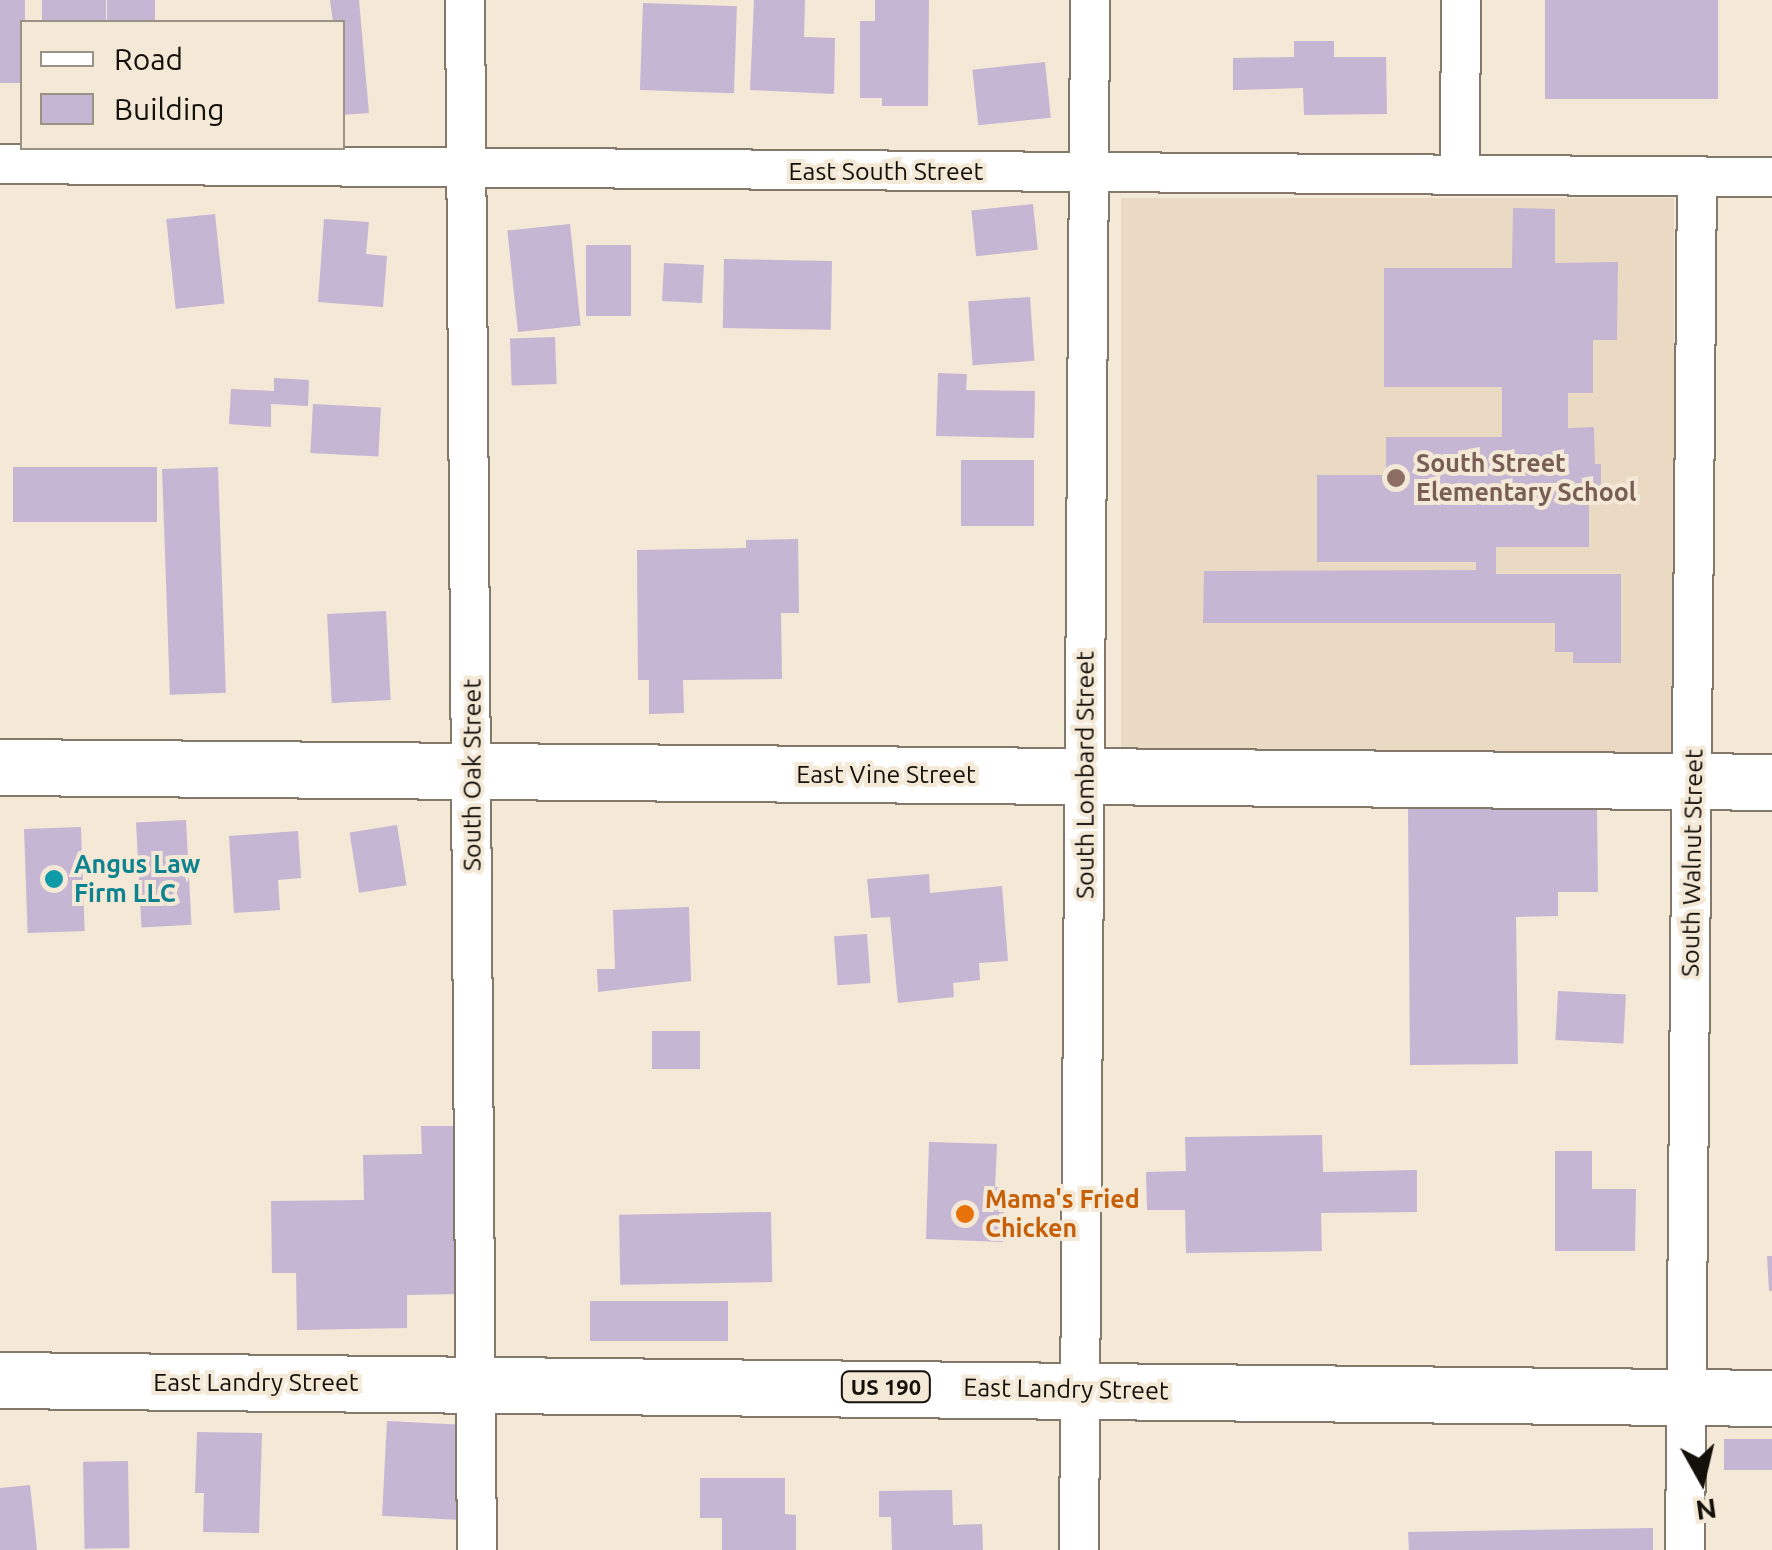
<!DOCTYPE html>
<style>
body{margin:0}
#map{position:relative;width:1772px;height:1550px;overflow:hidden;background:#f4e8d7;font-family:Ubuntu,sans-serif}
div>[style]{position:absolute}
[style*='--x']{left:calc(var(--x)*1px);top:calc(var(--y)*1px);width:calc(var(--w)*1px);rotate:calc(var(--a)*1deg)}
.built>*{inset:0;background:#ebdac3;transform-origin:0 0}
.building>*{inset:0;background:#c5b6d3;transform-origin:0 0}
.roads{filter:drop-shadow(2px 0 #837869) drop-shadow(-2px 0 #837869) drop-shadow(0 2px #837869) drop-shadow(0 -2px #837869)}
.street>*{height:38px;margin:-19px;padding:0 19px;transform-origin:19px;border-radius:19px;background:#fff}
.highway>*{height:55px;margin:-27.5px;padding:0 27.5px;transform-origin:27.5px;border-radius:27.5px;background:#fff}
.dots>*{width:28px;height:28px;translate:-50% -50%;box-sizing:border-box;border:5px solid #f4e8d7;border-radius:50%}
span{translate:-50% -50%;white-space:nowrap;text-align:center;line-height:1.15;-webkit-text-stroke:8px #f4e8d7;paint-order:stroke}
.shield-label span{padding:2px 8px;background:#f4e8d7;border:2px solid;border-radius:8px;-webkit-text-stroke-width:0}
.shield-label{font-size:22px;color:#14100a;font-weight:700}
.street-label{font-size:25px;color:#14100a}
.education-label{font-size:25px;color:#785e54;font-weight:700}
.left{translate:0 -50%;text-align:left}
.culture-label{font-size:25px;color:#0d838f;font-weight:700}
.food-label{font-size:25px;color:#c56008;font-weight:700}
.legend{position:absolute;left:20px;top:20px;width:325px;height:130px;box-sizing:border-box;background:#f4e8d7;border:2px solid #9a9285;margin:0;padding:12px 18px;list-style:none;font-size:30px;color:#14100a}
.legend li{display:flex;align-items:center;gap:20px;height:50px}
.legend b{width:50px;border:2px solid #9a9285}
.north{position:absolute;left:1652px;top:1430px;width:100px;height:100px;-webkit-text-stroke:8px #f4e8d7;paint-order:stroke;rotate:172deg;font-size:28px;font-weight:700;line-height:40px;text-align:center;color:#14100a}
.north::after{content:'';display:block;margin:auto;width:35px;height:45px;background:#14100a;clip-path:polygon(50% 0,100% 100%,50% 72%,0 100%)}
</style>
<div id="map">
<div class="built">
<div style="left:1121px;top:198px;width:553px;height:557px"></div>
</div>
<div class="building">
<div style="left:0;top:0;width:25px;height:83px"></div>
<div style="left:42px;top:0;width:64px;height:22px"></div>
<div style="left:107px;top:0;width:48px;height:22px"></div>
<div style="clip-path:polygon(330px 0,359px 0,369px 113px,342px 115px,342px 22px,333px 22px)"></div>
<div style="clip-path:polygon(754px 0,805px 0,804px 37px,835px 38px,834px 94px,750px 90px)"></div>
<div style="clip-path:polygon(875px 0,929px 0,928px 106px,882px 106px,882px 98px,860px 98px,860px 21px,875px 21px)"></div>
<div style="left:1545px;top:0;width:173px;height:99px"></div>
<div style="left:643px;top:3px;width:94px;height:87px;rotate:2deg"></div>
<div style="clip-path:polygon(1294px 41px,1334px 41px,1334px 57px,1386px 57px,1387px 114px,1304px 115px,1303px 88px,1233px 90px,1233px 58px,1294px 57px)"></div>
<div style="left:1045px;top:62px;width:56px;height:73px;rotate:84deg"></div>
<div style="left:1033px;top:204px;width:46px;height:62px;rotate:84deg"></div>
<div style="clip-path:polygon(1513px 208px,1555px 209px,1555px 263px,1618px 262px,1617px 340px,1593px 340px,1593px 393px,1568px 393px,1568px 428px,1594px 427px,1595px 464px,1601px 464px,1601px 494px,1589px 494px,1589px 547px,1496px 547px,1496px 574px,1621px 574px,1621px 663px,1573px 663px,1573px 652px,1555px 652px,1555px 623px,1203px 623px,1204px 571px,1476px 570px,1476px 562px,1317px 562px,1317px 475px,1386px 475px,1386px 437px,1502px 437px,1502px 387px,1384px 387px,1384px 268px,1512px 268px)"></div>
<div style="left:215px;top:214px;width:90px;height:49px;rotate:84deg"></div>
<div style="clip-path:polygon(324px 219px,369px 222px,366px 254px,387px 256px,383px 307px,318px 302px)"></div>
<div style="left:570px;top:224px;width:102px;height:63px;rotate:84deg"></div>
<div style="left:631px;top:245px;width:71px;height:45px;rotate:90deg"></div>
<div style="left:724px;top:259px;width:108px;height:69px;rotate:1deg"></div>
<div style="left:664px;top:263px;width:40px;height:38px;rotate:3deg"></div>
<div style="left:1030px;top:297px;width:64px;height:62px;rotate:86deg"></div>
<div style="left:555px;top:337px;width:47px;height:45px;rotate:88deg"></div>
<div style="clip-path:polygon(938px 373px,967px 374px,966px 390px,1035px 391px,1034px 438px,936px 436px)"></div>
<div style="clip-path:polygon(274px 378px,309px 380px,308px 406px,271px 404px,271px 427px,229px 424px,231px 389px,274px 391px)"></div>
<div style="left:313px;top:404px;width:68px;height:49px;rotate:3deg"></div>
<div style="left:961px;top:460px;width:73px;height:66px"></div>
<div style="left:13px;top:467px;width:144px;height:55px"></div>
<div style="left:218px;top:467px;width:226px;height:56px;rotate:88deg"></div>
<div style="clip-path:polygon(798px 539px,799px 613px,781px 613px,782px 679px,683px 680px,684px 713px,649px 714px,649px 680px,638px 680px,637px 550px,746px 548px,746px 540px)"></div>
<div style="left:386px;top:611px;width:89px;height:59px;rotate:87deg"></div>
<div style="clip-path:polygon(1597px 805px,1598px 892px,1558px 892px,1558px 916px,1516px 917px,1518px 1064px,1410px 1065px,1408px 808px)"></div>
<div style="left:186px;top:820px;width:105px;height:50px;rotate:87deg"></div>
<div style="left:397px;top:825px;width:61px;height:48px;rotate:81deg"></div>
<div style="left:81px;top:827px;width:104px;height:57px;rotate:88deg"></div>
<div style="clip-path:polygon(298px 831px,301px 878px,278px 880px,280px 910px,234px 913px,229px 836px)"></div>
<div style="clip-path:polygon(929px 874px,930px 893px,1002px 886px,1008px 961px,979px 963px,980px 980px,953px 983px,954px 997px,898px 1003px,890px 917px,871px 918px,867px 879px)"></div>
<div style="clip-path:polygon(689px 907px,691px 981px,598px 992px,597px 969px,615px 969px,613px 910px)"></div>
<div style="left:867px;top:934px;width:49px;height:33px;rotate:86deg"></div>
<div style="left:1558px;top:991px;width:68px;height:49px;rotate:3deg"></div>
<div style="left:700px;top:1031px;width:38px;height:48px;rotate:90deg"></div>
<div style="clip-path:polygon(421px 1126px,461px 1126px,463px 1294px,407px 1295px,407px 1328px,297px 1330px,296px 1273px,272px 1273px,271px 1201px,364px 1200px,363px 1155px,422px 1154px)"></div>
<div style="clip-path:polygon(1322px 1135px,1323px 1172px,1417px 1170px,1417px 1212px,1321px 1213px,1322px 1251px,1186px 1253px,1185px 1210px,1147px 1210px,1146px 1172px,1186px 1171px,1185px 1137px)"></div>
<div style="clip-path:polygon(929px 1142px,997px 1144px,995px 1187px,1005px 1188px,1003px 1242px,926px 1239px)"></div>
<div style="clip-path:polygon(1555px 1151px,1592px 1151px,1592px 1189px,1636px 1189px,1635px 1251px,1555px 1251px)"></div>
<div style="left:771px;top:1212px;width:70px;height:152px;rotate:89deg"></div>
<div style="clip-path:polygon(1767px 1256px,1772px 1256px,1772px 1291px,1769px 1291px)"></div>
<div style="left:728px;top:1301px;width:40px;height:138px;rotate:90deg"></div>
<div style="left:387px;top:1421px;width:74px;height:95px;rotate:3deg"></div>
<div style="clip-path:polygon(197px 1432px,262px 1433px,259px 1533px,203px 1532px,204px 1493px,195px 1493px)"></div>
<div style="left:1772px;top:1439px;width:31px;height:48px;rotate:90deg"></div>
<div style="left:128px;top:1461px;width:87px;height:45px;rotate:89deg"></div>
<div style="clip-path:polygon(700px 1478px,785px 1478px,785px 1514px,796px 1515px,796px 1550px,722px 1550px,722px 1518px,700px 1518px)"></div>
<div style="clip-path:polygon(30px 1485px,37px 1550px,0 1550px,0 1488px)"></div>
<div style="clip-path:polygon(952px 1490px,953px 1525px,982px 1524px,983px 1550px,892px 1550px,891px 1517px,879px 1517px,879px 1491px)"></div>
<div style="clip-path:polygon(1653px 1528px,1653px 1550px,1409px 1550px,1408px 1532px)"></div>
</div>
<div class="roads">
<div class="street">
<div style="--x:465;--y:0;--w:1550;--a:89.56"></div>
<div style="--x:0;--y:164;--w:1772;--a:0.42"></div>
<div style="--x:1460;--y:173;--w:173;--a:-89.7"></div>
<div style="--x:1079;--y:1550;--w:1550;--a:-89.59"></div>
<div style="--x:1685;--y:1550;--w:1374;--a:-89.5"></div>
</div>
<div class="highway">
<div style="--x:0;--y:767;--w:1772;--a:0.48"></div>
<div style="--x:0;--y:1380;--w:1772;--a:0.58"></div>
</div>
</div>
<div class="dots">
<div style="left:1396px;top:478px;background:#8d6e63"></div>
<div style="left:54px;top:879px;background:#0f9aa8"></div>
<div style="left:965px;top:1214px;background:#e8710a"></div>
</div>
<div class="shield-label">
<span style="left:886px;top:1387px">US 190</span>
</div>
<div class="street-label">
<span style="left:886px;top:171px">East South Street</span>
<span style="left:886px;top:774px">East Vine Street</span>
<span style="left:472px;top:775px;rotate:-90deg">South Oak Street</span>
<span style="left:1085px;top:775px;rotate:-90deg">South Lombard Street</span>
<span style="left:1692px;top:863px;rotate:-89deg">South Walnut Street</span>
<span style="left:256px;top:1382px">East Landry Street</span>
<span style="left:1066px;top:1389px;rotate:1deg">East Landry Street</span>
</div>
<div class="education-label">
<span class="left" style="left:1416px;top:478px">South Street<br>Elementary School</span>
</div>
<div class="culture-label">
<span class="left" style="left:74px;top:879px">Angus Law<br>Firm LLC</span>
</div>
<div class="food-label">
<span class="left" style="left:985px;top:1214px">Mama's Fried<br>Chicken</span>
</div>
<ul class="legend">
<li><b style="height:12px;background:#fff"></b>Road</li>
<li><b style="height:28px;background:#c5b6d3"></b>Building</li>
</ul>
<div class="north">N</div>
</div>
